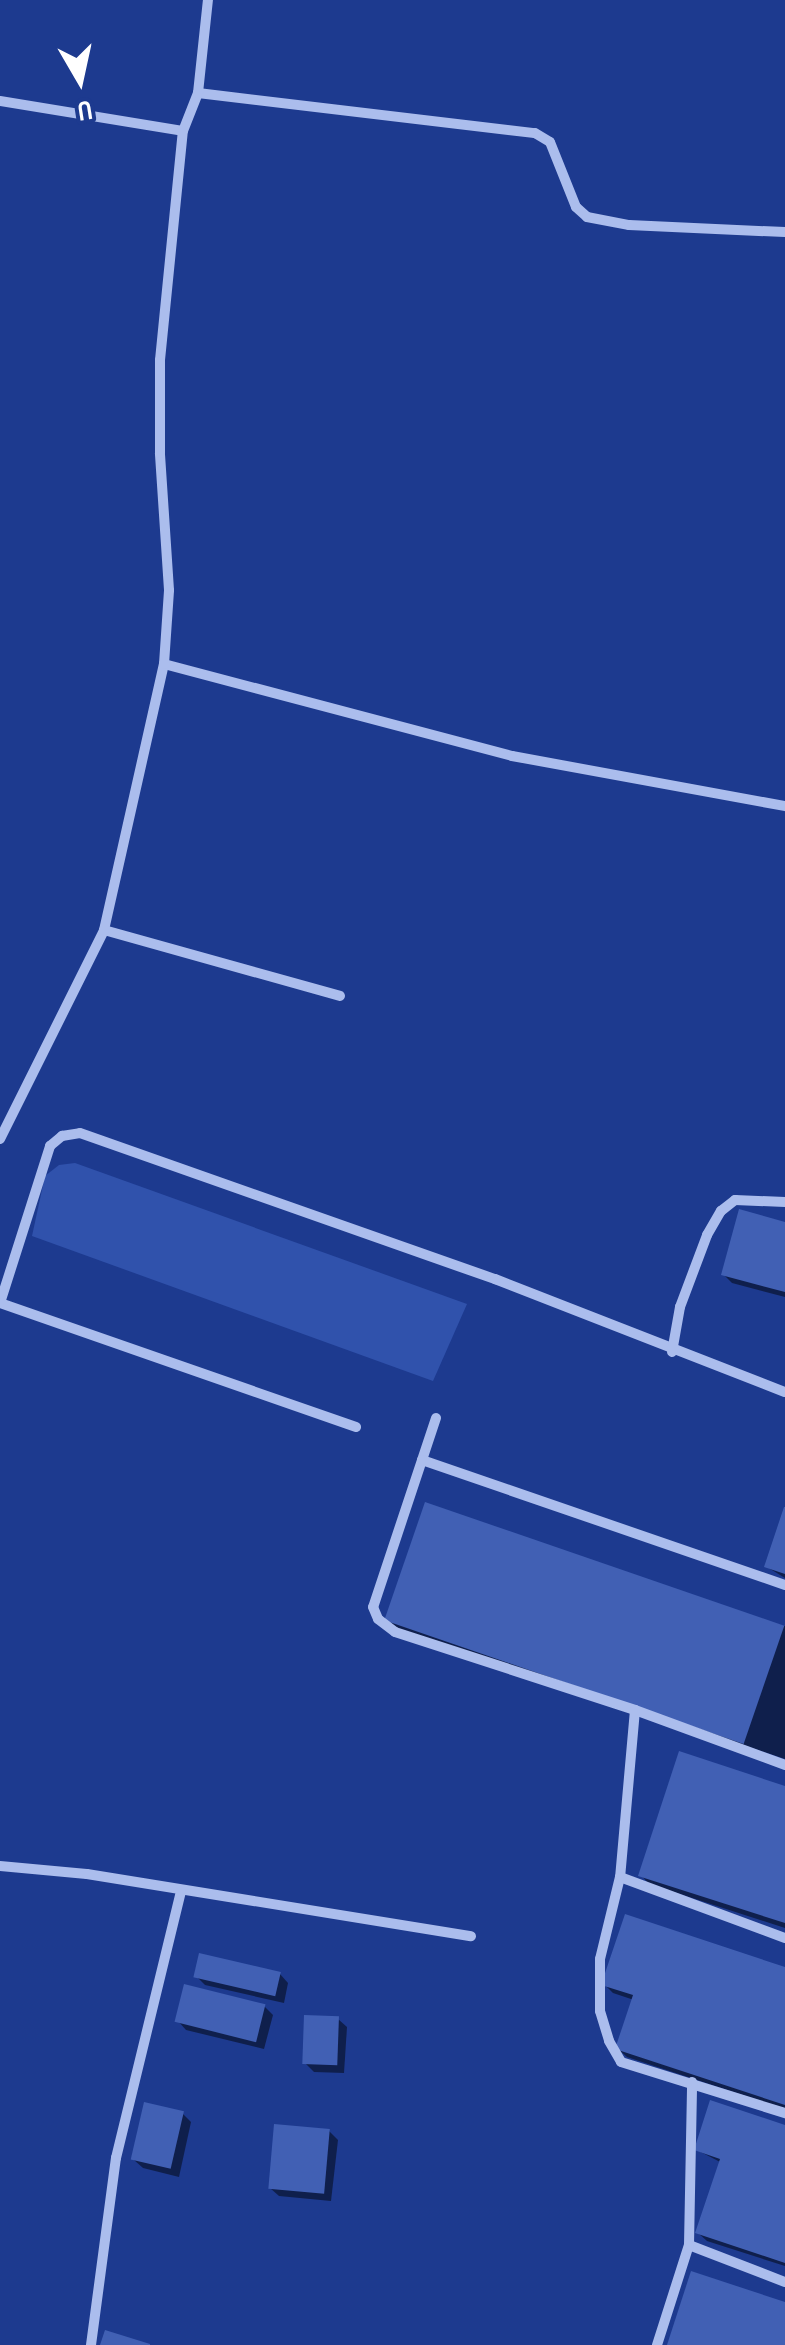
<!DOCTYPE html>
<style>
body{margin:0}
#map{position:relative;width:785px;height:2345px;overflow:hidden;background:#1d3a8f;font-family:"Sofia Sans Condensed",sans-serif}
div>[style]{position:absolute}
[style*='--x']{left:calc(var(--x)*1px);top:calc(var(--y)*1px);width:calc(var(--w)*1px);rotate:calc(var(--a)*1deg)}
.green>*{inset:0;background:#3052ac}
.shadow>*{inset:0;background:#0007}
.building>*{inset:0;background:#4160b4;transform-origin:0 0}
.minor>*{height:10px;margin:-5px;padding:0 5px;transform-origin:5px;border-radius:5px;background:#abbded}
span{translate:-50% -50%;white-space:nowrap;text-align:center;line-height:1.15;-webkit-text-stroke:8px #1d3a8f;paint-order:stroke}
.north{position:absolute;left:30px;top:30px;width:100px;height:100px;-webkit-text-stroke:8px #1d3a8f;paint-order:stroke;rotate:171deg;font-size:28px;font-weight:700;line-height:40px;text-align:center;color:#fff}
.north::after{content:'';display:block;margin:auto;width:35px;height:45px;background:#fff;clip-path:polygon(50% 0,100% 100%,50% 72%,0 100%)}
</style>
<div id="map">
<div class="green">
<div style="clip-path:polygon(75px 1163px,467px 1304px,433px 1381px,32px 1236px,45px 1176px,59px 1165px)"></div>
</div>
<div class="shadow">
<div style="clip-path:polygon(785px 1224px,785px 1297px,732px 1283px,724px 1275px)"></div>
<div style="clip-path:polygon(785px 1517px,785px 1578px,767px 1567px)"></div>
<div style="clip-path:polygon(388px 1619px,785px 1626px,785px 1759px,396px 1628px)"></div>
<div style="clip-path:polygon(785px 1788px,785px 1928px,649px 1884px,641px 1875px)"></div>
<div style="clip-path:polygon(785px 1969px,785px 2109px,627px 2057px,618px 2049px,634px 2000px,613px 1993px,604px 1984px)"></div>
<div style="clip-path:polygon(280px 1974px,288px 1983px,284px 2003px,205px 1985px,196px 1976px)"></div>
<div style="clip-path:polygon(264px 2006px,273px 2015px,264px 2049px,186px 2030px,178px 2021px)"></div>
<div style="clip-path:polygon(338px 2019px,347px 2027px,344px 2073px,314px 2072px,305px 2063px)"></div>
<div style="clip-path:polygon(183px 2114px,191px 2122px,179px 2177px,143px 2168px,134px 2160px)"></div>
<div style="clip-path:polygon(785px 2128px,785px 2266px,707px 2241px,698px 2233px,722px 2163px,697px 2150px)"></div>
<div style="clip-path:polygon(329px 2131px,338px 2140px,331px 2201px,279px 2196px,270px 2188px)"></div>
</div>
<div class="building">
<div style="clip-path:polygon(739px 1209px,785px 1222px,785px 1292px,721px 1275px)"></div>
<div style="left:425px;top:1502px;width:380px;height:125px;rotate:19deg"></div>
<div style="clip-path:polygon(784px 1507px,785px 1507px,785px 1574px,764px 1567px)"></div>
<div style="clip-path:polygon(679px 1751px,785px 1786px,785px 1923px,638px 1876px)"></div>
<div style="clip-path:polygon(625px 1914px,785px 1967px,785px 2105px,615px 2049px,633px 1995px,601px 1985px)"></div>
<div style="left:199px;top:1953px;width:84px;height:25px;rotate:13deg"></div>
<div style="left:184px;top:1984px;width:84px;height:39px;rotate:14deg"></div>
<div style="left:304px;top:2015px;width:35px;height:49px;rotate:2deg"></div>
<div style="clip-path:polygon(710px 2100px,785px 2125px,785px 2263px,695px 2233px,720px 2159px,694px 2150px)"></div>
<div style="left:144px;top:2102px;width:41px;height:59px;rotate:13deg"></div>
<div style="left:274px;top:2124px;width:56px;height:65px;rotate:5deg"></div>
<div style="clip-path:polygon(691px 2271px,785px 2302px,785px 2345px,667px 2345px)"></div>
<div style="clip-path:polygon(105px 2330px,150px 2344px,150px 2345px,100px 2345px)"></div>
</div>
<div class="minor">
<div style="--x:198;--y:93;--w:339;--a:6.8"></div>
<div style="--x:535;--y:133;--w:17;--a:31"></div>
<div style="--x:550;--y:142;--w:70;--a:68.2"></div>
<div style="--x:576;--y:207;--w:15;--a:42"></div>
<div style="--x:587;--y:217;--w:43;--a:10.8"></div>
<div style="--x:629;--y:225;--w:156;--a:2.6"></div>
<div style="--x:0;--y:101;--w:185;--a:9.3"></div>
<div style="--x:164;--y:664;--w:360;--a:14.8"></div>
<div style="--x:512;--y:756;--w:278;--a:10.4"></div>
<div style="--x:104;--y:930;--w:245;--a:15.6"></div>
<div style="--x:0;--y:1139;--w:233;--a:-63.5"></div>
<div style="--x:104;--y:930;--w:273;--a:-77.3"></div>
<div style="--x:164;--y:664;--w:74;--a:-86.1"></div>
<div style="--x:169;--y:590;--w:137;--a:-93.8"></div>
<div style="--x:160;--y:453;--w:93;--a:-90"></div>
<div style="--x:160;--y:360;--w:230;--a:-84.3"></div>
<div style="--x:183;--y:131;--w:41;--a:-68.5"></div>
<div style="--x:198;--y:93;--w:94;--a:-83.9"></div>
<div style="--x:0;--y:1303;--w:165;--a:-72.3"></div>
<div style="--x:50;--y:1146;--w:16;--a:-40"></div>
<div style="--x:62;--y:1136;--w:18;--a:-9"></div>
<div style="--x:80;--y:1133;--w:440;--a:19.4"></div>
<div style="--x:495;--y:1279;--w:311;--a:21.3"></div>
<div style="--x:0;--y:1303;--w:377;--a:19.2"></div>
<div style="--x:672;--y:1352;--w:46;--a:-79.9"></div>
<div style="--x:680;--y:1307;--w:77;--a:-69.4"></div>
<div style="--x:707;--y:1235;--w:28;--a:-60"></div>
<div style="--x:721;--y:1211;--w:18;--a:-38"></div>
<div style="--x:735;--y:1200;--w:50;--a:2.3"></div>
<div style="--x:436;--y:1418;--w:199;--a:108.4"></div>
<div style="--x:373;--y:1607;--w:13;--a:67"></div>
<div style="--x:378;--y:1619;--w:21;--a:37"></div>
<div style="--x:395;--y:1632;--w:252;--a:18"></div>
<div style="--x:635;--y:1710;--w:160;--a:20.1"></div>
<div style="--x:422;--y:1460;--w:384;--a:19"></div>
<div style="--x:635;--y:1710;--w:168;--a:95.1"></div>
<div style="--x:620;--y:1877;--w:84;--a:103.7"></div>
<div style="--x:600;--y:1959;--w:52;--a:90"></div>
<div style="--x:600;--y:2011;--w:31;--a:73"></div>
<div style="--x:609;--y:2041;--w:24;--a:60"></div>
<div style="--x:621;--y:2062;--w:172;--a:17.3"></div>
<div style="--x:0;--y:1866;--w:87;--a:5.3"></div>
<div style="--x:87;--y:1874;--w:389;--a:9.2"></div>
<div style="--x:620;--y:1877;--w:176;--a:20.3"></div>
<div style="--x:689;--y:2245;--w:103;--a:21.1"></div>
<div style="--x:91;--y:2345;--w:189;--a:-82.4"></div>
<div style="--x:116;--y:2158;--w:274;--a:-76.3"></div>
<div style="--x:657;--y:2345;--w:105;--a:-72.3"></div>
<div style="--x:689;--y:2245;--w:163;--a:-88.9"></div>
</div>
<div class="north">U</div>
</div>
